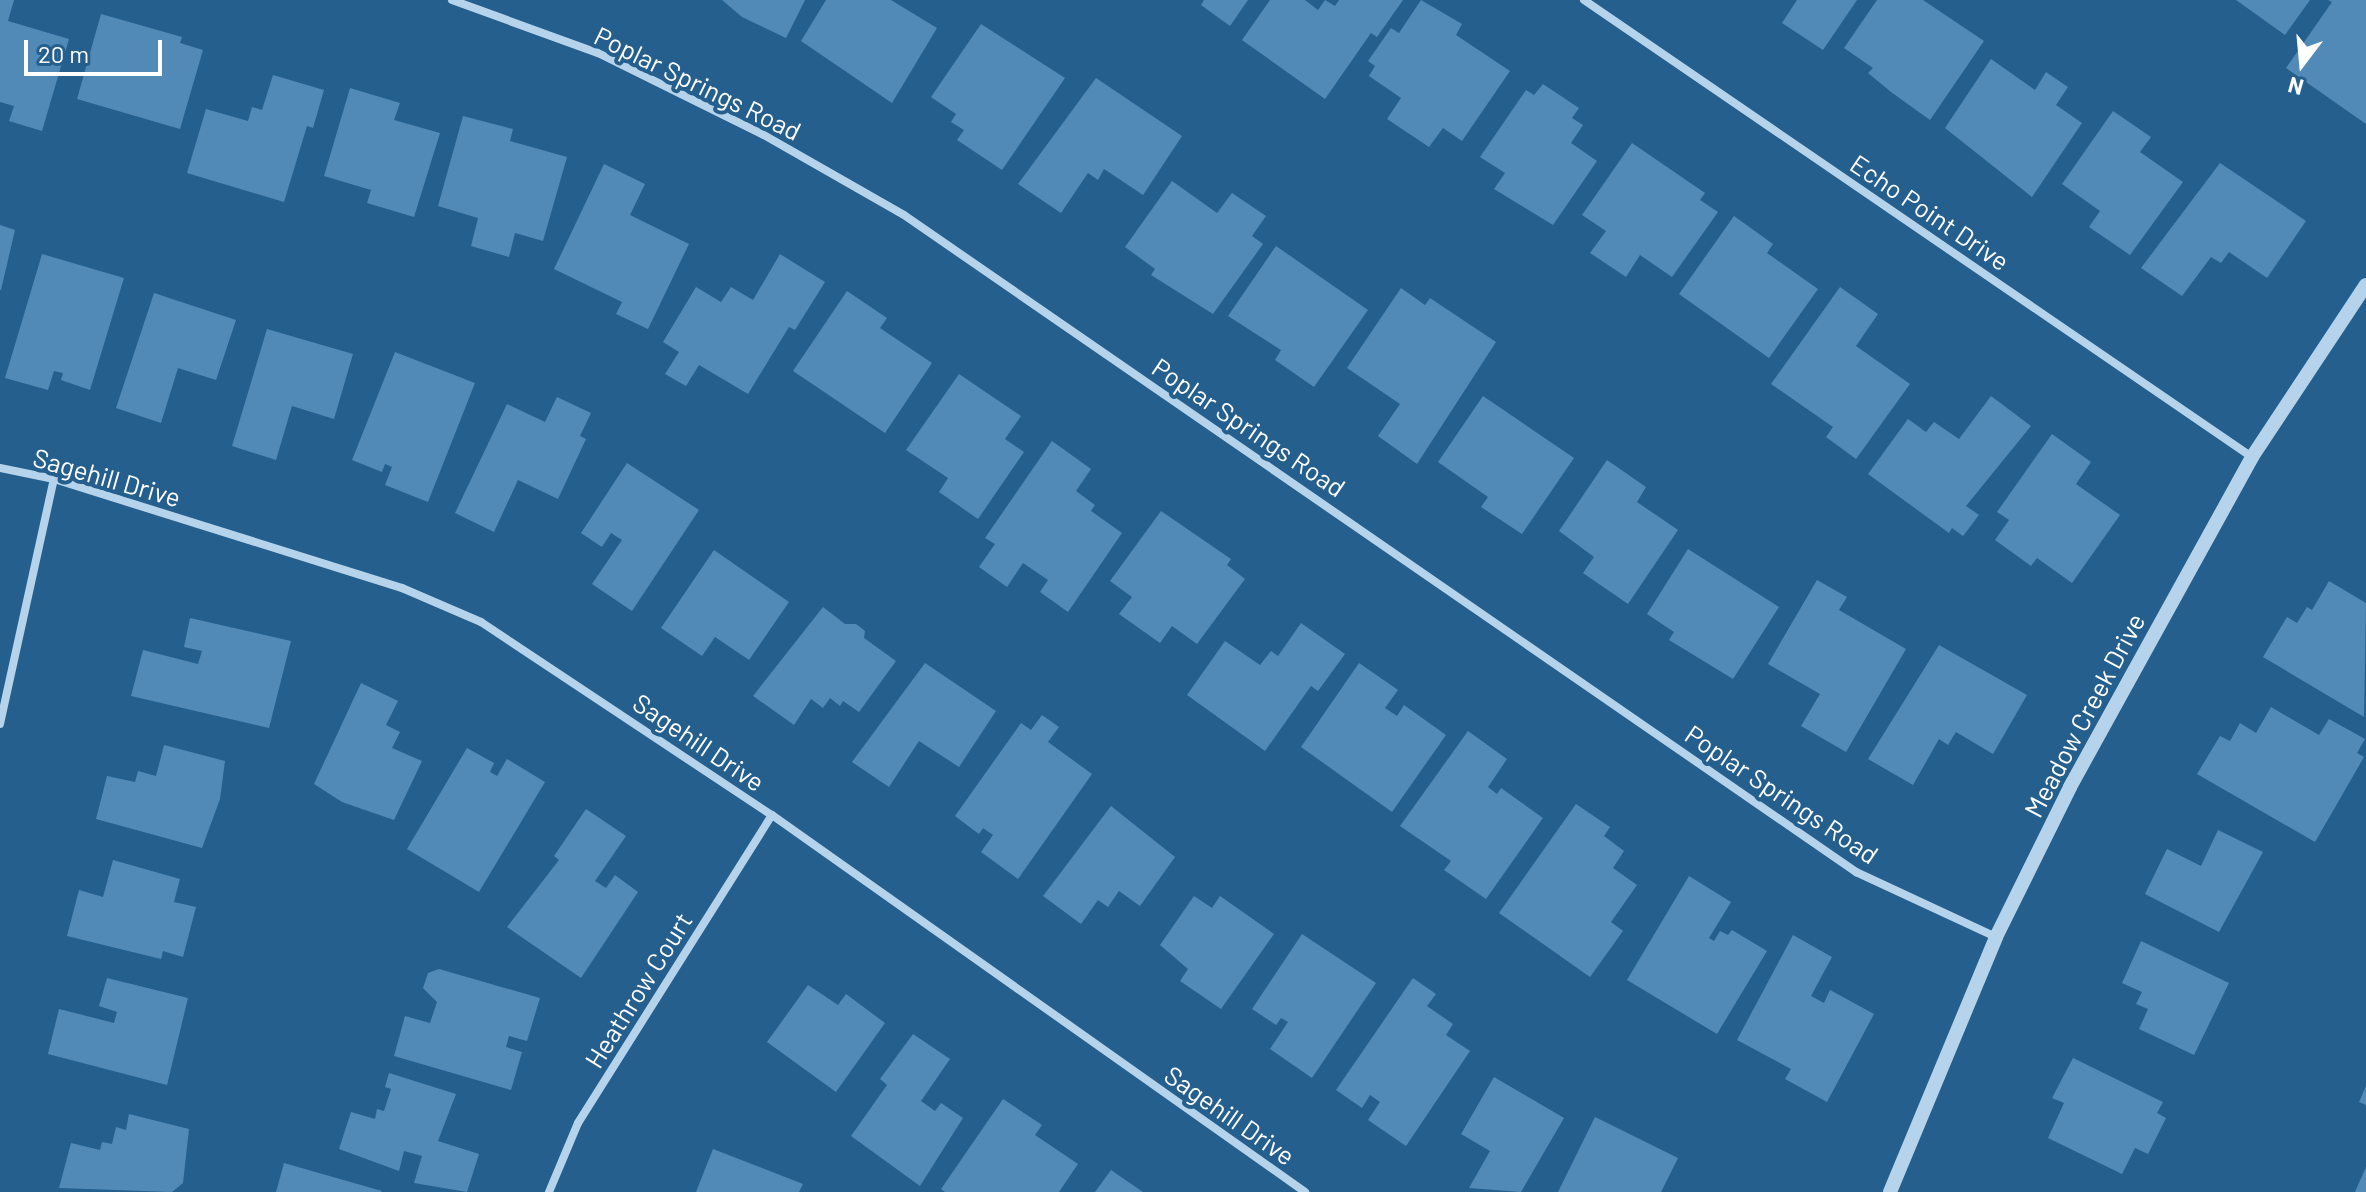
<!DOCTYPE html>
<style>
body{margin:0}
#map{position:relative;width:2366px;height:1192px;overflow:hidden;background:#255f8e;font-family:Barlow,sans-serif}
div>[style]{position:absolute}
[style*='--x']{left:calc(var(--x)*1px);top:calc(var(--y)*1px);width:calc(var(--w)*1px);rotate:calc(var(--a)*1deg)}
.building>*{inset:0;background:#518ab7}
.minor>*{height:8px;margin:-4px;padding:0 4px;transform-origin:4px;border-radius:4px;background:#b5d4eb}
.tertiary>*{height:14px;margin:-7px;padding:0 7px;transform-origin:7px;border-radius:7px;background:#b5d4eb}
span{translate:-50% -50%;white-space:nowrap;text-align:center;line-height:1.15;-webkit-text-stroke:8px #255f8e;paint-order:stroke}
.street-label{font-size:26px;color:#fff}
.north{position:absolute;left:2262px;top:24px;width:80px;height:80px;-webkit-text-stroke:6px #255f8e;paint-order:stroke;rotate:196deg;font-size:22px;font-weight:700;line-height:32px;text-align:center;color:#fff}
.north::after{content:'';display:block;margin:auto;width:28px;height:36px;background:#fff;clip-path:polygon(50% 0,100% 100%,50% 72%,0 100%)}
.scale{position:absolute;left:24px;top:40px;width:138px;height:36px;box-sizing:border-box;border:4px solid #fff;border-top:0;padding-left:10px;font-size:24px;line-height:28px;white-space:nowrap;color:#fff;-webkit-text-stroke:6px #255f8e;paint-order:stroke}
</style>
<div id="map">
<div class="building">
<div style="clip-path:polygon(0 0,14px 0,8px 21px,69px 39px,42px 131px,9px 121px,14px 106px,0 102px)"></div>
<div style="clip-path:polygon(722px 0,805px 0,786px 38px,742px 17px)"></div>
<div style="clip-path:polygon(826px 0,891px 0,937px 28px,892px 103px,801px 41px)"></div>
<div style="clip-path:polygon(1204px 0,1248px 0,1230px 26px,1201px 5px)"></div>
<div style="clip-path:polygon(1270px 0,1305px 0,1318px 10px,1325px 0,1335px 6px,1339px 0,1403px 0,1377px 37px,1371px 33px,1325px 99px,1242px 40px)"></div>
<div style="clip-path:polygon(1421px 0,1462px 24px,1456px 35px,1510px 71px,1462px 141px,1443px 128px,1429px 147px,1387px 119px,1401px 98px,1369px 76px,1375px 66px,1368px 61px,1391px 28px,1399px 33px)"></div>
<div style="clip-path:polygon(1797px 0,1857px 0,1823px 50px,1782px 23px)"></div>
<div style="clip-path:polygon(1877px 0,1923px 0,1984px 41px,1930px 120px,1891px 92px,1868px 73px,1873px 68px,1844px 48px)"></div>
<div style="clip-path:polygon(2236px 0,2310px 0,2285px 35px)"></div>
<div style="clip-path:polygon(2328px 0,2366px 0,2366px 124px,2286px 68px,2332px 2px)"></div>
<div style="clip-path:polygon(101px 14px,182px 37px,180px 43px,203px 50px,180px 129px,77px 99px)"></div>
<div style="clip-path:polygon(981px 24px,1065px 78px,1002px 170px,957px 140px,964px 130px,951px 122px,956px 114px,931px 97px)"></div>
<div style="clip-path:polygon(1991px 59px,2035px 90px,2046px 72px,2068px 87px,2056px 105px,2082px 123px,2032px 197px,1945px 128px)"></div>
<div style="clip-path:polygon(273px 75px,324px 90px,313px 128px,307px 126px,284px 202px,187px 173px,206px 109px,248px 121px,252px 107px,262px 110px)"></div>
<div style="clip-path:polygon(1096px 78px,1182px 136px,1143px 195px,1104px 169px,1098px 180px,1088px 173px,1061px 213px,1018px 184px)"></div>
<div style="clip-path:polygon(1543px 84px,1579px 108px,1572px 118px,1583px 125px,1571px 143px,1597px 161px,1553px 225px,1494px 189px,1505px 173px,1480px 157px,1526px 90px,1534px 95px)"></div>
<div style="clip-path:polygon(350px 88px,400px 103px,394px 120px,440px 133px,414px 217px,367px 203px,371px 190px,324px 176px)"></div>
<div style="clip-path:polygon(2113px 111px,2151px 137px,2140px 152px,2183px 182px,2130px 255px,2089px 227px,2100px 211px,2062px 184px)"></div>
<div style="clip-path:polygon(463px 116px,513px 129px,510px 141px,567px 157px,543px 241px,515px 233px,509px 257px,471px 246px,478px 218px,438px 206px)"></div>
<div style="clip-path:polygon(1632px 143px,1705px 193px,1700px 200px,1718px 212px,1672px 277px,1640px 255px,1626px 277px,1590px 253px,1606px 231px,1582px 215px)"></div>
<div style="clip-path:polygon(2220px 163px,2306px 221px,2267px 278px,2229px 252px,2221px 263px,2211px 257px,2182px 296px,2141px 268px)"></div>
<div style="clip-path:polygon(604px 164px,645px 184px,630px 215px,689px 244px,648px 329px,616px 314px,622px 302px,554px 269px)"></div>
<div style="clip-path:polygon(1172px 181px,1217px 213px,1232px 193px,1266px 216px,1252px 236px,1263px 244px,1213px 314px,1151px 275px,1155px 269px,1125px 247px)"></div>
<div style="clip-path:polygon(1734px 216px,1773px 244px,1767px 253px,1818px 289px,1769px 358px,1679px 294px)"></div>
<div style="clip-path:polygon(0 225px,15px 230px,1px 290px,0 290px)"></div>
<div style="clip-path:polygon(1276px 246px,1368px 310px,1314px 387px,1275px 360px,1281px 350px,1228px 316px)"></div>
<div style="clip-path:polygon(42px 254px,124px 278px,90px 390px,61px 380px,63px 373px,54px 371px,48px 390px,5px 378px)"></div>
<div style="clip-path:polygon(780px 254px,825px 282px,795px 330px,789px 327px,748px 394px,699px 365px,686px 386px,665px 374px,679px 352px,663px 342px,696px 287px,721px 302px,731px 287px,753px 300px)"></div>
<div style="clip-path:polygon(1840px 287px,1878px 314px,1856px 346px,1910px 384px,1856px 459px,1826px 437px,1833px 427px,1771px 384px)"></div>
<div style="clip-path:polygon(1401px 288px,1425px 305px,1430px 298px,1496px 342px,1417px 464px,1378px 436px,1400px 404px,1347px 368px)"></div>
<div style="clip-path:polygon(847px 291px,887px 318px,880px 328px,932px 363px,885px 433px,793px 371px)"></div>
<div style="clip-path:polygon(154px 293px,236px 320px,216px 380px,178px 368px,161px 423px,116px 408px)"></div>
<div style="clip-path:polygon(267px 329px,353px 354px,334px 419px,292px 406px,276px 460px,232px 446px)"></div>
<div style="clip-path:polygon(395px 352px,475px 383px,428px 502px,385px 485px,392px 467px,385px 464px,382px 472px,352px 460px)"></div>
<div style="clip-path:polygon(959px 374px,1021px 416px,1005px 439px,1024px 452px,978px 519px,939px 492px,948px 478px,906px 450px)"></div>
<div style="clip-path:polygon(1483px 396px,1574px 458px,1522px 534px,1481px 507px,1488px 497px,1438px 462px)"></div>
<div style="clip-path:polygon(1991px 396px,2031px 426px,1966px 506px,1979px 515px,1963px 536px,1952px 528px,1949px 533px,1868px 474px,1908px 419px,1926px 432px,1934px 422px,1959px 439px)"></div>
<div style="clip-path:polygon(557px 397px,591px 413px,580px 436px,586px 439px,558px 499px,518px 480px,494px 532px,455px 513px,507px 404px,545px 422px)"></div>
<div style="clip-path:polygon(2052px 434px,2091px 462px,2076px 484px,2120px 515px,2072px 583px,2037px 558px,2031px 566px,1995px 540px,2009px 520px,1997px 512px)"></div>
<div style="clip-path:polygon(1052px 441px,1091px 469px,1076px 491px,1095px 505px,1091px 511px,1122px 533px,1068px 612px,1040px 592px,1048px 580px,1023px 563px,1007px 587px,979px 567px,995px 544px,985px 538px)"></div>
<div style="clip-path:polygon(1607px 460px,1646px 487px,1637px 502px,1678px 530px,1628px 604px,1583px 573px,1594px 557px,1559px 531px)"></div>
<div style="clip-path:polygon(627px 463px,699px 510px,632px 611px,592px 584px,622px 540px,611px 533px,602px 547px,581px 533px)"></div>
<div style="clip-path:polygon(1161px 511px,1231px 559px,1227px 565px,1245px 579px,1197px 644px,1172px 626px,1160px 643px,1119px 614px,1132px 597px,1110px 581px)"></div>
<div style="clip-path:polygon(1688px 549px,1779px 607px,1733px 679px,1669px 640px,1674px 632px,1647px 614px)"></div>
<div style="clip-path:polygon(714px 550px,789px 602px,749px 660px,715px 637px,702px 656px,661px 628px)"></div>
<div style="clip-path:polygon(1817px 580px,1847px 597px,1839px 610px,1906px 649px,1846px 752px,1801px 726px,1820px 694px,1768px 664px)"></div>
<div style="clip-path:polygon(2329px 581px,2366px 603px,2364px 717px,2263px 657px,2287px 617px,2297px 623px,2307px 607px,2312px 610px)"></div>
<div style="clip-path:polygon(823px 607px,845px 624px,856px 624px,865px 631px,864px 638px,896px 661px,859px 712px,843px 701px,840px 706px,830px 698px,823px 708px,811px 699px,794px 725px,753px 696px)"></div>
<div style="clip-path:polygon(190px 618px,291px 641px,269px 728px,131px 696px,143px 650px,198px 664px,202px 651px,184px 647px)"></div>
<div style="clip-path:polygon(1301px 623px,1345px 654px,1318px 691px,1311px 686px,1265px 751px,1187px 695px,1225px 641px,1260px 665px,1271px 651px,1278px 656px)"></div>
<div style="clip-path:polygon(1939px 645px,2027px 695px,1993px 754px,1956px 732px,1948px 745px,1939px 739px,1913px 785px,1868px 759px)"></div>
<div style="clip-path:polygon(925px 663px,996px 711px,959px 767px,919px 741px,889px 787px,852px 762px)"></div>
<div style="clip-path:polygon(1359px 663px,1398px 690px,1385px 708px,1397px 716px,1404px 705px,1446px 735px,1392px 812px,1301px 747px)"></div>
<div style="clip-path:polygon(361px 683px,398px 701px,386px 725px,400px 732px,392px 748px,422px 761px,394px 820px,342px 802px,314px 784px)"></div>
<div style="clip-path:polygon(2271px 707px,2319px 735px,2329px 719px,2365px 739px,2357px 753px,2364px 757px,2315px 842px,2197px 774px,2220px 736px,2230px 741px,2240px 723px,2256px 733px)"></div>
<div style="clip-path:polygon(1042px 715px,1059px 727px,1048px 742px,1092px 774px,1018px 879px,981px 852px,993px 835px,983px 828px,979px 834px,955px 816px,1021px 723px,1031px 730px)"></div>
<div style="clip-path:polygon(1468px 731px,1507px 759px,1488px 787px,1497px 794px,1501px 788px,1543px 818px,1486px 899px,1444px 870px,1451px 861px,1400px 826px)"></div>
<div style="clip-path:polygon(164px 745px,225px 761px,220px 799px,202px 848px,96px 819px,107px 776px,135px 782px,138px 771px,156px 776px)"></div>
<div style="clip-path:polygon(467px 748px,494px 763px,490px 772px,497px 776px,507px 759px,545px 782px,479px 892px,407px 849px)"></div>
<div style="clip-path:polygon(1576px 804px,1610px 827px,1604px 836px,1624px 851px,1613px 868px,1637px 885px,1611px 922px,1623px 931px,1590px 977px,1499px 913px)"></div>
<div style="clip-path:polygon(1111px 806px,1175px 857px,1140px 906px,1119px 891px,1108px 907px,1098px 900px,1081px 924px,1043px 896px)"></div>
<div style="clip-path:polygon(586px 809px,626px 836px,595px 881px,606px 888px,615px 875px,638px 892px,581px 978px,507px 927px,559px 860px,554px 856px)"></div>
<div style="clip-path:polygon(2218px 830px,2263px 852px,2219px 932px,2145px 894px,2167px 849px,2201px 866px)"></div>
<div style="clip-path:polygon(113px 860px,180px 879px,174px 902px,196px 907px,183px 957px,163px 951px,161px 959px,67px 936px,79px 890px,103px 897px)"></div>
<div style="clip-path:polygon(1689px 876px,1731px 902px,1709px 938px,1714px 941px,1720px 931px,1728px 935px,1732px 930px,1767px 951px,1717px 1034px,1627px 980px)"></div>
<div style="clip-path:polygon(1194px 896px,1212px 908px,1220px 896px,1274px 934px,1221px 1009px,1180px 981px,1188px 969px,1160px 945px)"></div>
<div style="clip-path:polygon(1302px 934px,1376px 983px,1312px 1078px,1270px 1049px,1288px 1022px,1281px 1018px,1276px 1025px,1252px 1009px)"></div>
<div style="clip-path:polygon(1793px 935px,1832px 957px,1811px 996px,1824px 1003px,1830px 990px,1874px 1014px,1827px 1102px,1785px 1079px,1791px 1069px,1737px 1040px)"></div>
<div style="clip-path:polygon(2141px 941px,2229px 983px,2194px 1055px,2139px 1029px,2148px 1009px,2136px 1004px,2142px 992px,2122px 983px)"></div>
<div style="clip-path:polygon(439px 969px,540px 998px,527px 1041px,509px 1036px,506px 1047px,522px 1052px,511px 1090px,394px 1056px,405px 1016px,430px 1023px,437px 1002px,423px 988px,428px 973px)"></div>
<div style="clip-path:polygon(107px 978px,188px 998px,167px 1085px,48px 1054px,59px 1009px,114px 1023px,117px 1012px,99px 1006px)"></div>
<div style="clip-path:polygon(1413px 978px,1436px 994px,1427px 1006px,1453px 1024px,1446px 1035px,1470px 1051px,1406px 1146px,1368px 1120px,1380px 1102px,1370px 1095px,1362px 1108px,1336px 1090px)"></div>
<div style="clip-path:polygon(808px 985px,838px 1005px,846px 994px,885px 1023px,836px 1092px,767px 1042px)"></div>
<div style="clip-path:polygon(913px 1034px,950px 1059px,921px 1101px,935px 1111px,941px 1103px,963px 1118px,920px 1186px,851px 1136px,887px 1085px,880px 1079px)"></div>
<div style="clip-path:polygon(2073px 1058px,2163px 1102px,2157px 1113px,2166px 1118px,2148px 1154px,2135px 1148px,2122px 1174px,2048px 1138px,2064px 1103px,2052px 1098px)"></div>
<div style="clip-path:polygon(389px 1073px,456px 1094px,438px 1141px,479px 1154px,467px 1192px,414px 1183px,422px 1156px,404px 1151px,399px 1171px,339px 1149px,351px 1112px,375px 1119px,377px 1109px,384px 1111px,391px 1089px,385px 1087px)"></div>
<div style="clip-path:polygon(1494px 1077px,1564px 1118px,1521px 1192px,1469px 1188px,1490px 1151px,1461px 1134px)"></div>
<div style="clip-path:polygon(2366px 1086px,2366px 1105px,2359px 1102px)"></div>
<div style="clip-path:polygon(1003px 1099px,1042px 1125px,1035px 1135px,1078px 1164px,1059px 1192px,945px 1192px,941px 1189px)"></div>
<div style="clip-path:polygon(129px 1114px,189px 1129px,183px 1183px,172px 1192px,59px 1188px,71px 1143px,100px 1150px,102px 1142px,112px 1144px,116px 1127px,126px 1130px)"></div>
<div style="clip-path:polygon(1595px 1117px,1678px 1158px,1661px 1192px,1558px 1192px)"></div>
<div style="clip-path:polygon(713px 1149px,803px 1184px,799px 1192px,696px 1192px)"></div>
<div style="clip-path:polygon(284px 1163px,382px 1191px,381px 1192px,276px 1192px)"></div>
<div style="clip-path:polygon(2366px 1167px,2366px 1192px,2355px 1192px)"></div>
<div style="clip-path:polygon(1111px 1170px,1143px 1192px,1095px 1192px)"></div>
</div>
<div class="minor">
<div style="--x:452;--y:0;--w:155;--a:20"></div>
<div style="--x:598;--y:53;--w:183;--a:26.3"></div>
<div style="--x:762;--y:134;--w:163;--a:29.7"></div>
<div style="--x:904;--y:215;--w:1157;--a:34.61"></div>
<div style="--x:1856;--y:872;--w:154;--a:24.9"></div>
<div style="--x:1584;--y:0;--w:809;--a:34.38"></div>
<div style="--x:0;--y:468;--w:55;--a:11.5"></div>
<div style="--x:54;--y:479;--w:365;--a:17.4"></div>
<div style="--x:402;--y:588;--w:86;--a:23.3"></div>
<div style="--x:481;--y:622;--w:349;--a:33.6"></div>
<div style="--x:772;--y:815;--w:653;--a:35.27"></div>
<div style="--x:0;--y:724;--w:251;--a:-77.6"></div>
<div style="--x:549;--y:1192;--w:75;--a:-67.2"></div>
<div style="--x:578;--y:1123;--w:364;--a:-57.8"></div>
</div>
<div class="tertiary">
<div style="--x:1890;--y:1192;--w:276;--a:-67.4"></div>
<div style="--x:1996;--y:937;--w:167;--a:-63.7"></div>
<div style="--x:2070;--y:787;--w:377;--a:-61.1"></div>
<div style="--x:2252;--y:457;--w:206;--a:-56.5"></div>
</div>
<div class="street-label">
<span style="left:698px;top:83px;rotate:26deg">Poplar Springs Road</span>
<span style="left:1930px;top:212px;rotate:34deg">Echo Point Drive</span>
<span style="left:1249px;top:427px;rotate:34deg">Poplar Springs Road</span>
<span style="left:107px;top:477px;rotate:16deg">Sagehill Drive</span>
<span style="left:2084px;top:715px;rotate:-62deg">Meadow Creek Drive</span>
<span style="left:699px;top:742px;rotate:34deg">Sagehill Drive</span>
<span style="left:1782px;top:794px;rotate:34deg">Poplar Springs Road</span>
<span style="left:638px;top:990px;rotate:-58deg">Heathrow Court</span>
<span style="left:1230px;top:1115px;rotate:35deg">Sagehill Drive</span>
</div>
<div class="north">N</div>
<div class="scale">20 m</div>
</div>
